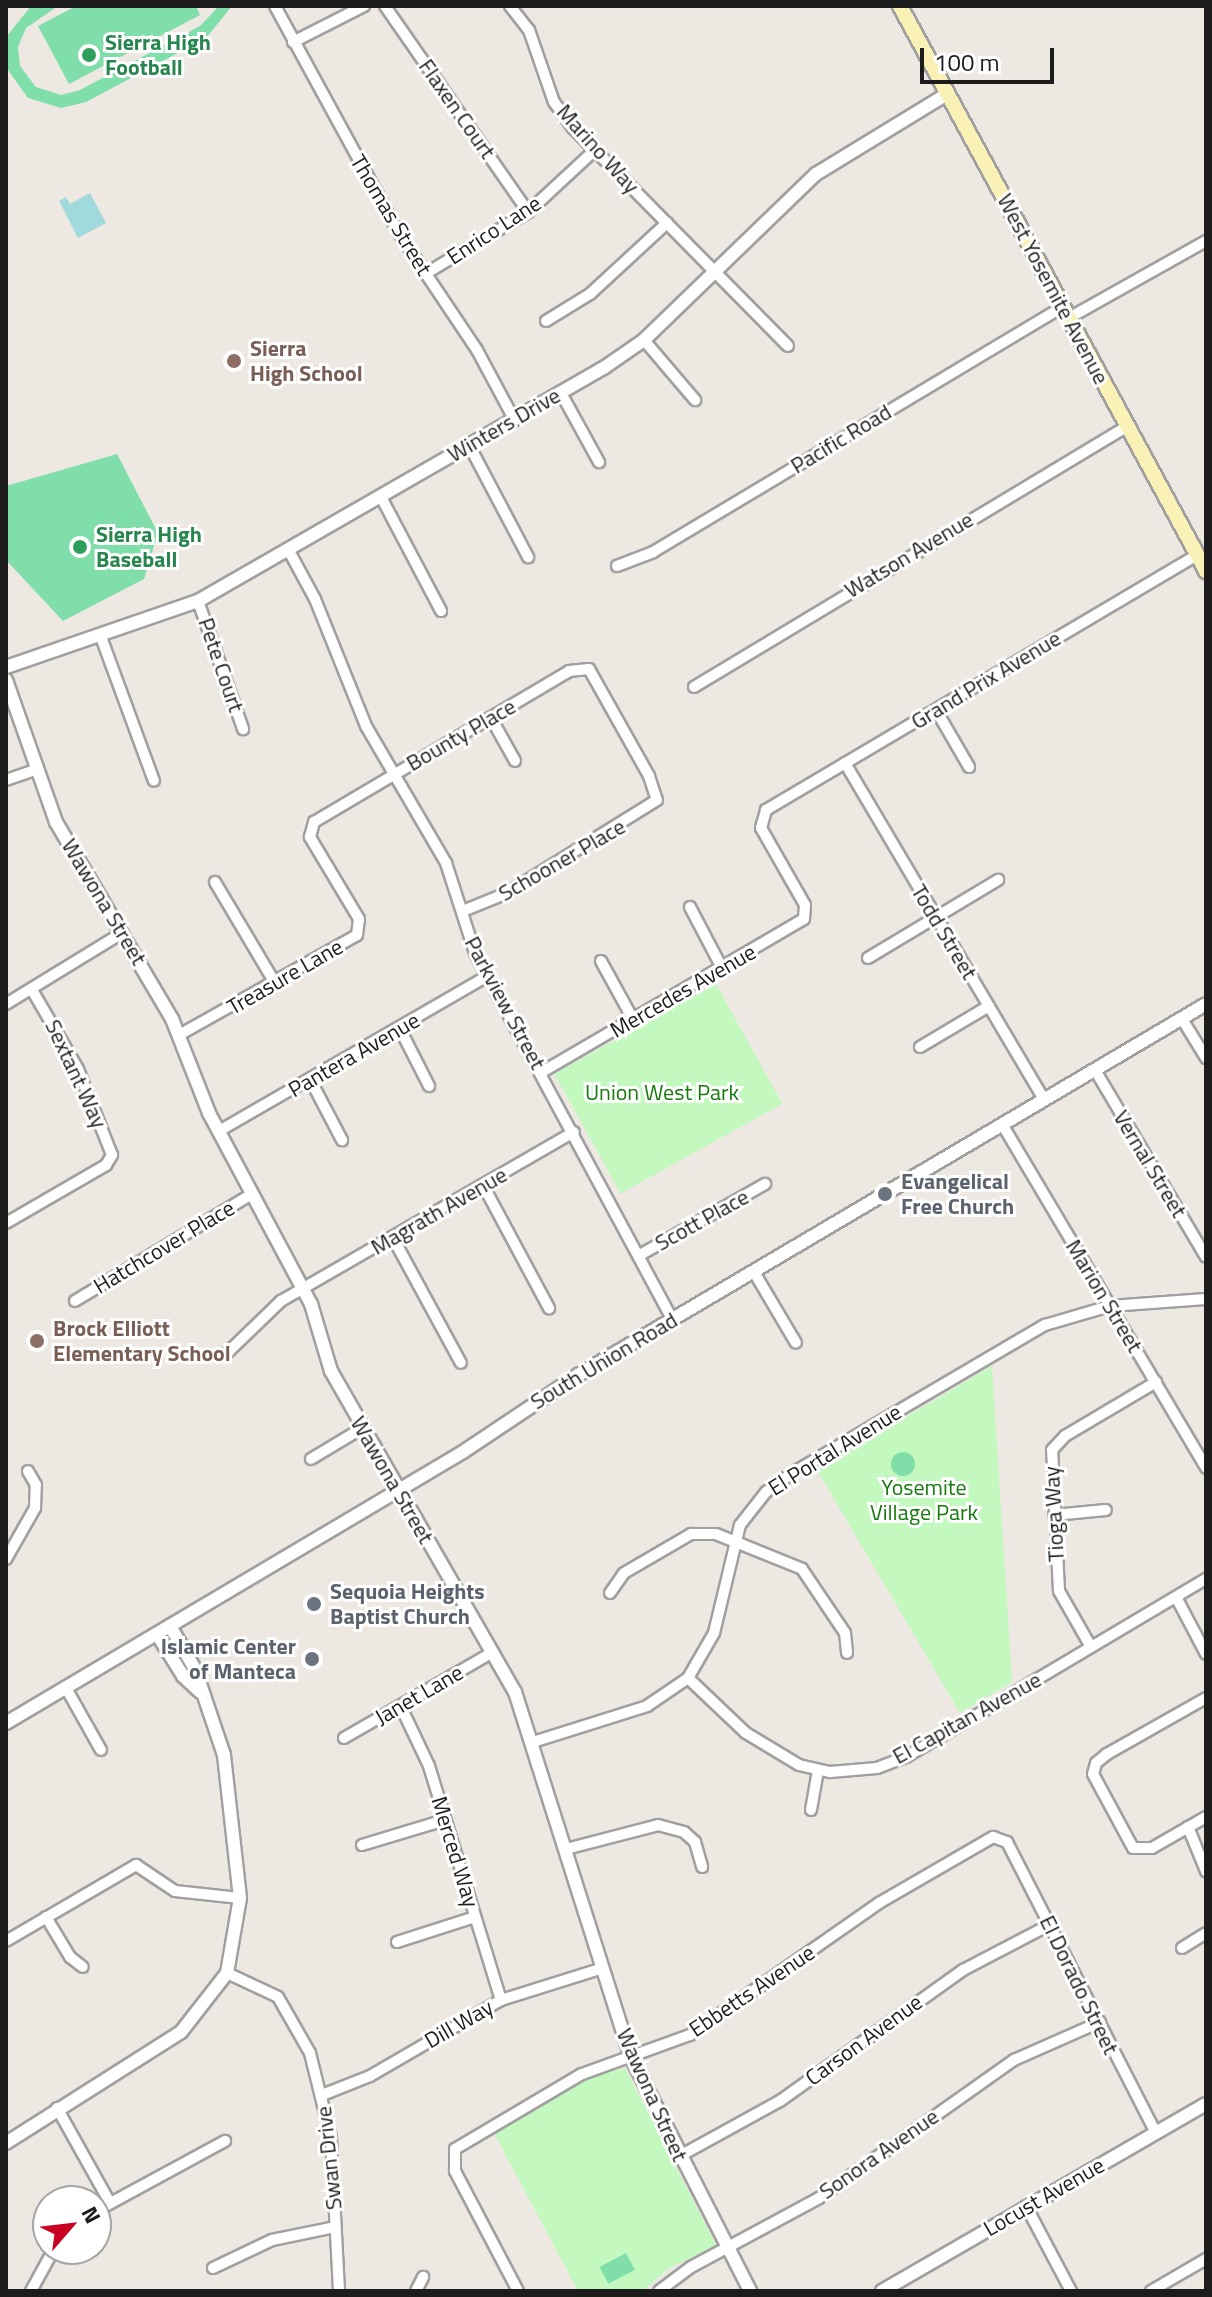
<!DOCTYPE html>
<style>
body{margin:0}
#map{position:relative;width:1212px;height:2297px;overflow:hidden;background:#eee8e2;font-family:"Titillium Web",sans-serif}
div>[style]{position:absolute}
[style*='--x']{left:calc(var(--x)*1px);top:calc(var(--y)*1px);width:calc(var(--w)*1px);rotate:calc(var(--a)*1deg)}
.park>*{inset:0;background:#c3f9be;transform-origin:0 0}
.pitch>*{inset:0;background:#7fdea9;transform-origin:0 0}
.round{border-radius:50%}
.water>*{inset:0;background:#a2d9dc}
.roads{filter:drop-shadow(2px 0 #a0a0a0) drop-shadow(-2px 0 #a0a0a0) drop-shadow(0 2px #a0a0a0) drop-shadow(0 -2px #a0a0a0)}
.minor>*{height:10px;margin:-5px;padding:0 5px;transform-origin:5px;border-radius:5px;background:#fff}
.tertiary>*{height:12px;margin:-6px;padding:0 6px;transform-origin:6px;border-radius:6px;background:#fff}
.secondary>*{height:14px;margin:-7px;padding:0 7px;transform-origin:7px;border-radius:7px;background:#f9f1b5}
.dots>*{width:22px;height:22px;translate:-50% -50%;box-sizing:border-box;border:4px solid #fff;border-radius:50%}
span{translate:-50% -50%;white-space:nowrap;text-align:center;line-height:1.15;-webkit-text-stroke:6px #fff;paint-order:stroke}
.leisure-label{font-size:22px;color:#27864d;font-weight:700}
.left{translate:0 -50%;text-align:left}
.street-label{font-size:22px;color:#1c1c1c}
.education-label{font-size:22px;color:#785e54;font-weight:700}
.park-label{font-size:22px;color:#157a0b}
.worship-label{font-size:22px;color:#5b616d;font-weight:700}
.right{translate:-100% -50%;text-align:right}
.frame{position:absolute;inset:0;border:8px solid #1c1c1c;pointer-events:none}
.north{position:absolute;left:32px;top:2185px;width:80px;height:80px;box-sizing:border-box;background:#fff;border:2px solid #a4a4a4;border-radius:50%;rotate:62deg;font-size:22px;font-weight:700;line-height:32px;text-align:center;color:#1c1c1c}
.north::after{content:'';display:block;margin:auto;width:28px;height:36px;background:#c90022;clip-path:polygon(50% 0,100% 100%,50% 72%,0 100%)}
.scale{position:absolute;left:920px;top:48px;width:134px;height:36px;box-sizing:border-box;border:4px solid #1c1c1c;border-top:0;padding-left:10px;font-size:24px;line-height:28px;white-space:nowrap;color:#1c1c1c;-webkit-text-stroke:6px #fff;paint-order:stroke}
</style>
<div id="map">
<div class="park">
<div style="left:716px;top:984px;width:137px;height:185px;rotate:61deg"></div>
<div style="clip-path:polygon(992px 1366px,1012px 1682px,960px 1713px,817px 1470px)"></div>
<div style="clip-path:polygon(625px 2068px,716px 2245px,668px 2269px,643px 2291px,578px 2291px,493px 2131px,595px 2076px)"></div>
</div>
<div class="pitch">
<div style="clip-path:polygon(31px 6px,58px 6px,26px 28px,18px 47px,20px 66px,36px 87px,61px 95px,80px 90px,200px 26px,219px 6px,232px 6px,206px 38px,86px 102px,61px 108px,28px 98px,8px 70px,7px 36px)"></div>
<div style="clip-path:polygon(76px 6px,196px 6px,200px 15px,69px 84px,38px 26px)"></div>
<div style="clip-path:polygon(117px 454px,158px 533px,144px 579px,63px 621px,6px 560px,6px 486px)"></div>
<div class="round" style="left:891px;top:1452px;width:24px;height:24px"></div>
<div style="left:626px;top:2253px;width:19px;height:30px;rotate:62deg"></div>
</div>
<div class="water">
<div style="clip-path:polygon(90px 193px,106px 223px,78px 238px,59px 201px,66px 197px,70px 204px)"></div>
</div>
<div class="roads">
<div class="minor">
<div style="--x:275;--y:6;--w:257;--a:61.4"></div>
<div style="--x:398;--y:232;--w:142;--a:56.2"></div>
<div style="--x:477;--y:350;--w:78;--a:61.8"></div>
<div style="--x:385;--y:6;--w:251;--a:55.2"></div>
<div style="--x:510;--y:6;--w:31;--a:52"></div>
<div style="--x:529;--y:30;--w:76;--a:70.9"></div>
<div style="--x:554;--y:102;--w:32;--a:54"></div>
<div style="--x:573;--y:128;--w:306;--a:45.4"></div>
<div style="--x:293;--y:42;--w:80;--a:-26.9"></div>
<div style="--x:425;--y:274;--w:120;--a:-31"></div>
<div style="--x:528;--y:212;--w:91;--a:-42.8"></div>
<div style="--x:1069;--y:318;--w:157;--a:-29.3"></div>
<div style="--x:546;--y:321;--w:52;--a:-31.5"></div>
<div style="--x:590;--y:294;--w:105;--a:-42.7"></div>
<div style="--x:644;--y:340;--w:79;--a:49.6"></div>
<div style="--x:561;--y:393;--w:79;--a:61.2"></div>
<div style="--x:469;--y:445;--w:127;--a:62.2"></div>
<div style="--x:381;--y:497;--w:129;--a:62.2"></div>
<div style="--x:289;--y:551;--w:55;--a:61.6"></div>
<div style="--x:315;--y:599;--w:137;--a:68.1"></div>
<div style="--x:366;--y:726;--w:159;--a:59.7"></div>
<div style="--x:446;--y:863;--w:95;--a:72.1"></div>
<div style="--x:475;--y:953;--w:417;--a:61.7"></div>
<div style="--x:617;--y:566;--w:39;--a:-21"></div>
<div style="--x:653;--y:552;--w:478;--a:-30.9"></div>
<div style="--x:198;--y:601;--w:136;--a:70.6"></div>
<div style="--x:101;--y:637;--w:153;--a:69.8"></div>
<div style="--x:694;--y:687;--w:504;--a:-31.04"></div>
<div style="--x:936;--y:710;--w:66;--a:59.9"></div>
<div style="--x:491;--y:718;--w:49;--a:60.8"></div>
<div style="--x:845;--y:763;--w:391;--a:59.4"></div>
<div style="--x:6;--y:780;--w:31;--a:-19"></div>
<div style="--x:215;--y:882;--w:117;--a:59.3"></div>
<div style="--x:690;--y:907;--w:69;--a:62.3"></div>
<div style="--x:868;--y:958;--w:152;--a:-31"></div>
<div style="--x:601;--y:961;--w:68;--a:61.2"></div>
<div style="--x:6;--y:1004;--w:136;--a:-31.5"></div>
<div style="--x:1182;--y:1019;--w:46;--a:58.4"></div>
<div style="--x:400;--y:1029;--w:64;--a:63"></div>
<div style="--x:179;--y:1035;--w:204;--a:-29.3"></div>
<div style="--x:357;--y:935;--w:16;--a:-83"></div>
<div style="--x:359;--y:919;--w:96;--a:-120.9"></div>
<div style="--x:310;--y:837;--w:16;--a:-75"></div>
<div style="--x:314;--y:822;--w:296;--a:-30.6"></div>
<div style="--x:569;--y:671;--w:20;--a:-6"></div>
<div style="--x:589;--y:669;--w:123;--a:60.7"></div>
<div style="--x:649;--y:776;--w:25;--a:72"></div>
<div style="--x:657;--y:800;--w:176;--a:148.2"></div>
<div style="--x:507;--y:893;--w:48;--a:157.8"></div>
<div style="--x:920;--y:1047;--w:80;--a:-30.7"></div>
<div style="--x:1095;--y:1070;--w:217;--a:59.3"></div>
<div style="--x:542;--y:1072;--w:303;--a:-30.3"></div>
<div style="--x:804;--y:919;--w:14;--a:-86"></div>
<div style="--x:805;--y:905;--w:89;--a:-119.7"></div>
<div style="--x:761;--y:828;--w:19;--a:-74"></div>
<div style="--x:766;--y:810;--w:501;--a:-30.61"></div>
<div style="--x:311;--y:1081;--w:67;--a:62.3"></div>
<div style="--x:1002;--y:1124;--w:400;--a:59.3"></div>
<div style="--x:219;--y:1131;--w:310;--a:-30"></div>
<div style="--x:483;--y:1185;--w:140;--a:61.8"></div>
<div style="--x:6;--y:1223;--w:116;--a:-30.1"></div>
<div style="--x:106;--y:1165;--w:12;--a:-59"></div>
<div style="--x:112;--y:1155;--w:92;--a:-111.6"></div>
<div style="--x:78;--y:1069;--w:91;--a:-120.2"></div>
<div style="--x:393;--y:1238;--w:142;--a:61.5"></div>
<div style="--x:640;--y:1255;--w:144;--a:-29.6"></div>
<div style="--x:754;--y:1272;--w:82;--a:59.4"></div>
<div style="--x:75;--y:1301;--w:207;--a:-31.2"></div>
<div style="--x:224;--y:1356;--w:79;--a:-44"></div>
<div style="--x:281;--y:1301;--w:338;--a:-30"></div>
<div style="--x:311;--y:1459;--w:58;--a:-31"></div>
<div style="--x:1054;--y:1515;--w:52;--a:-5.5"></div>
<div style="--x:6;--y:1559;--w:59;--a:-60.4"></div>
<div style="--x:35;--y:1508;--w:23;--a:-88"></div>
<div style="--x:36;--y:1485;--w:16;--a:-120"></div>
<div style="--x:610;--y:1593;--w:24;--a:-55"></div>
<div style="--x:624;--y:1573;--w:78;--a:-30.2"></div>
<div style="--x:691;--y:1534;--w:25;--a:0"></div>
<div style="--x:716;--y:1534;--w:93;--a:22.1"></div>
<div style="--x:802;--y:1569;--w:77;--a:56.1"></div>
<div style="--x:845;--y:1633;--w:20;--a:84"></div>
<div style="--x:1176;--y:1597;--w:64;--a:62.2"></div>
<div style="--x:1091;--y:1647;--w:64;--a:-119.7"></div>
<div style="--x:1059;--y:1591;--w:141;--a:-92.8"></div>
<div style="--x:1052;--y:1450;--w:19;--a:-47"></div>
<div style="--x:1065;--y:1436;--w:106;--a:-30.7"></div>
<div style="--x:688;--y:1678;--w:80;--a:43.5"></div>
<div style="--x:746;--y:1733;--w:62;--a:31.1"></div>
<div style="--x:799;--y:1765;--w:32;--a:13"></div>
<div style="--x:830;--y:1772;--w:47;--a:-4.9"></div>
<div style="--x:877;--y:1768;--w:31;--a:-21"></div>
<div style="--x:906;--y:1757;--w:349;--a:-30.7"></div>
<div style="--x:66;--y:1688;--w:71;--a:60.6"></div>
<div style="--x:1206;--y:1698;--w:114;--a:150.5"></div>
<div style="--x:1107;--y:1754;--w:14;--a:141"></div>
<div style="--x:1096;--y:1763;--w:11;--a:105"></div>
<div style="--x:1093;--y:1774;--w:84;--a:61.6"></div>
<div style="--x:1133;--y:1848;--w:19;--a:0"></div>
<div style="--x:1152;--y:1848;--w:62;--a:-29.9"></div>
<div style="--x:401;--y:1707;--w:65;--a:64.6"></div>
<div style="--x:429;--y:1766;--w:245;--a:72.9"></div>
<div style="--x:344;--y:1738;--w:172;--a:-30"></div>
<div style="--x:533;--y:1742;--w:120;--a:-17.5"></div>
<div style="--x:647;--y:1706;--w:50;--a:-34.3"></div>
<div style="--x:688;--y:1678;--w:52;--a:-60"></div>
<div style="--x:714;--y:1633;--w:111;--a:-76.5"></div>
<div style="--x:740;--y:1525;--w:42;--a:-51.8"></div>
<div style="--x:766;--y:1492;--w:29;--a:-36"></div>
<div style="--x:789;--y:1475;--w:297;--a:-30.4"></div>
<div style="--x:1045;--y:1325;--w:68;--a:-16.3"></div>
<div style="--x:1110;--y:1306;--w:96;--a:-4.2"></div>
<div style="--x:811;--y:1810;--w:39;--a:-80"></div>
<div style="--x:1188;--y:1827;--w:48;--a:67.8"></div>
<div style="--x:362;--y:1845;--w:87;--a:-16.8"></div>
<div style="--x:566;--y:1849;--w:95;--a:-14.6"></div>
<div style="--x:658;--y:1825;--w:27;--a:15"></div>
<div style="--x:684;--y:1832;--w:15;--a:42"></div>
<div style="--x:695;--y:1842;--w:26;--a:74"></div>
<div style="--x:46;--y:1917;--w:47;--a:59"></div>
<div style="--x:70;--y:1957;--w:16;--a:38"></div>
<div style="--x:6;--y:1941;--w:151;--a:-30.3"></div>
<div style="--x:136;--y:1865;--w:47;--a:33.7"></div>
<div style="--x:175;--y:1891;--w:65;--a:6.1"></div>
<div style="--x:397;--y:1942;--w:82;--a:-17.8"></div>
<div style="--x:1182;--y:1948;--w:28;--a:-32"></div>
<div style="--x:227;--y:1973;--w:56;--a:25.2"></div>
<div style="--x:278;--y:1997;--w:64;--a:60.3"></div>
<div style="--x:310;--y:2053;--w:88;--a:76.1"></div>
<div style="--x:331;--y:2138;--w:153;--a:87"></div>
<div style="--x:322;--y:2095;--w:52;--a:-21.6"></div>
<div style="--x:370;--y:2076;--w:151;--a:-30.1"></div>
<div style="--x:501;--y:2000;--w:107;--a:-17.4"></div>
<div style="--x:57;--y:2108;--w:109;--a:60.8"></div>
<div style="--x:678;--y:2157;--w:116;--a:-28.8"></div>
<div style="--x:780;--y:2101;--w:225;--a:-35.6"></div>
<div style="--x:963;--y:1970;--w:99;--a:-27.6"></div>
<div style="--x:1026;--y:2206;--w:96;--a:62.1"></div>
<div style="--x:96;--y:2211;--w:147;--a:-28.5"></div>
<div style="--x:213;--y:2268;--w:65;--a:-25.4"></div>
<div style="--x:272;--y:2240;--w:64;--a:-11.7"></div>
<div style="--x:31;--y:2291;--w:48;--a:-61.3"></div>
<div style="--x:416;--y:2291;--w:16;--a:-63"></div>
<div style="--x:518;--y:2291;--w:136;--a:-117.7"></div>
<div style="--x:455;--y:2171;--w:22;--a:-90"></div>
<div style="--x:455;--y:2149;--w:147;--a:-30.6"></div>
<div style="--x:582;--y:2074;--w:115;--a:-19.9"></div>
<div style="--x:690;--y:2035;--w:231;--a:-34.9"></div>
<div style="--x:879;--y:1903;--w:132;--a:-30.1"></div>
<div style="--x:993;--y:1837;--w:15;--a:20"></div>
<div style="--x:1007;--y:1842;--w:327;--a:62.9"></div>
<div style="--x:659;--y:2291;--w:40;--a:-37"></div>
<div style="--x:691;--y:2267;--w:145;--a:-28.3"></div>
<div style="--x:819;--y:2198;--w:239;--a:-35.3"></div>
<div style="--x:1014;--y:2060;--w:94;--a:-23.8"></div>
<div style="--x:1151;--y:2291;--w:64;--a:-30.2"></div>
</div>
<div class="tertiary">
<div style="--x:6;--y:667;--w:203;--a:-19"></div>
<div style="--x:198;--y:601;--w:469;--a:-29.9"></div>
<div style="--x:605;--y:367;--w:47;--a:-34.7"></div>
<div style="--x:644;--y:340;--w:239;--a:-44"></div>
<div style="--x:816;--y:174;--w:153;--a:-31.4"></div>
<div style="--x:6;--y:680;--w:151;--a:70.6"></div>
<div style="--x:56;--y:822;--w:229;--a:59.5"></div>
<div style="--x:172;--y:1019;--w:101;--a:68.5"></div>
<div style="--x:209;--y:1113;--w:217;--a:61.9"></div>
<div style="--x:311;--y:1304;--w:70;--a:73.4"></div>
<div style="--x:331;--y:1371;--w:370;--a:60.2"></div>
<div style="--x:515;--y:1692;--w:383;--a:72.4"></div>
<div style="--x:631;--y:2057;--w:263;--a:63"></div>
<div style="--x:157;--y:1634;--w:49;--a:58.2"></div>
<div style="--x:183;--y:1676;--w:23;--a:43"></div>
<div style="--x:6;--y:1723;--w:531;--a:-30.67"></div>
<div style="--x:463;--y:1452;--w:138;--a:-33.8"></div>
<div style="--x:578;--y:1375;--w:729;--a:-30.57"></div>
<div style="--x:6;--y:2143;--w:207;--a:-32.4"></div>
<div style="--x:181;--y:2032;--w:75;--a:-52.1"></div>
<div style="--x:227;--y:1973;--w:76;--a:-80.2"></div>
<div style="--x:240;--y:1898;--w:144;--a:-96.4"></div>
<div style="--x:224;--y:1755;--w:91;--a:-108.6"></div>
<div style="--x:195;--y:1669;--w:50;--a:-120.2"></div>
<div style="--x:882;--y:2291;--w:374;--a:-30"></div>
</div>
<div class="secondary">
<div style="--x:900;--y:6;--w:643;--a:61.56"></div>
</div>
</div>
<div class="dots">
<div style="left:89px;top:55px;background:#2e9e5b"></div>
<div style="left:234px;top:361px;background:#8d6e63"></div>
<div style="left:80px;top:547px;background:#2e9e5b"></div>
<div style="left:885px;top:1194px;background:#6b7280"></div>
<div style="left:37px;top:1341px;background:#8d6e63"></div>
<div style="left:314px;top:1604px;background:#6b7280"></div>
<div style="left:312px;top:1659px;background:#6b7280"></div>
</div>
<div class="leisure-label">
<span class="left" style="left:105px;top:55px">Sierra High<br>Football</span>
<span class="left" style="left:96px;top:547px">Sierra High<br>Baseball</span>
</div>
<div class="street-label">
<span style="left:457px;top:109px;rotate:55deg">Flaxen Court</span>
<span style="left:598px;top:149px;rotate:48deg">Marino Way</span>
<span style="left:391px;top:215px;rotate:59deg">Thomas Street</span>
<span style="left:494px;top:230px;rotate:-33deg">Enrico Lane</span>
<span style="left:1053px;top:289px;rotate:62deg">West Yosemite Avenue</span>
<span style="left:504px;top:425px;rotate:-30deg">Winters Drive</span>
<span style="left:841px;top:439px;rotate:-31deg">Pacific Road</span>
<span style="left:909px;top:555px;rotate:-31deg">Watson Avenue</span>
<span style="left:221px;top:665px;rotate:71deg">Pete Court</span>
<span style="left:986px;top:680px;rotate:-31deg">Grand Prix Avenue</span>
<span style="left:461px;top:735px;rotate:-30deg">Bounty Place</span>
<span style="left:562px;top:860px;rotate:-30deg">Schooner Place</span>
<span style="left:104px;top:902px;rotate:59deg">Wawona Street</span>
<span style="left:944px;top:932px;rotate:59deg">Todd Street</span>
<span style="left:285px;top:977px;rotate:-30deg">Treasure Lane</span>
<span style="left:683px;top:991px;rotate:-30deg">Mercedes Avenue</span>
<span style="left:505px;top:1003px;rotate:62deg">Parkview Street</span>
<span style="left:354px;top:1055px;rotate:-30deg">Pantera Avenue</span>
<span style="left:76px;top:1074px;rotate:65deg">Sextant Way</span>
<span style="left:1150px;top:1164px;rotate:59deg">Vernal Street</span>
<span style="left:439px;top:1211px;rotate:-30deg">Magrath Avenue</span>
<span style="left:702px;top:1220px;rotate:-29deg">Scott Place</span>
<span style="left:164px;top:1247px;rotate:-31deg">Hatchcover Place</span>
<span style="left:1104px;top:1296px;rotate:59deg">Marion Street</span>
<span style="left:604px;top:1361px;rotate:-31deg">South Union Road</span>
<span style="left:835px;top:1450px;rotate:-32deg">El Portal Avenue</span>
<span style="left:392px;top:1480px;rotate:60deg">Wawona Street</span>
<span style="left:1054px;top:1514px;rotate:-93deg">Tioga Way</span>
<span style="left:419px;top:1695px;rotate:-30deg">Janet Lane</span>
<span style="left:967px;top:1718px;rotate:-29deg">El Capitan Avenue</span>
<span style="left:455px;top:1852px;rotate:73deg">Merced Way</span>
<span style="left:1079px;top:1985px;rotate:64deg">El Dorado Street</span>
<span style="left:752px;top:1991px;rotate:-34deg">Ebbetts Avenue</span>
<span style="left:459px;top:2024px;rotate:-30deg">Dill Way</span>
<span style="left:864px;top:2040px;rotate:-36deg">Carson Avenue</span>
<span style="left:652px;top:2095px;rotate:66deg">Wawona Street</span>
<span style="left:879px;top:2154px;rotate:-35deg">Sonora Avenue</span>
<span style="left:329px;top:2158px;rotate:-96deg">Swan Drive</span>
<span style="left:1044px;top:2197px;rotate:-30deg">Locust Avenue</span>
</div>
<div class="education-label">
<span class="left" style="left:250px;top:361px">Sierra<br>High School</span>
<span class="left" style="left:53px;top:1341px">Brock Elliott<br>Elementary School</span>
</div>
<div class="park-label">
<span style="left:662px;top:1093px">Union West Park</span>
<span style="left:924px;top:1500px">Yosemite<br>Village Park</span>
</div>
<div class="worship-label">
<span class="left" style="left:901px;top:1194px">Evangelical<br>Free Church</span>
<span class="left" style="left:330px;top:1604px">Sequoia Heights<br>Baptist Church</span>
<span class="right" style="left:296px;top:1659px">Islamic Center<br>of Manteca</span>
</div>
<div class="frame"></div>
<div class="north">N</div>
<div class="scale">100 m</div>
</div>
